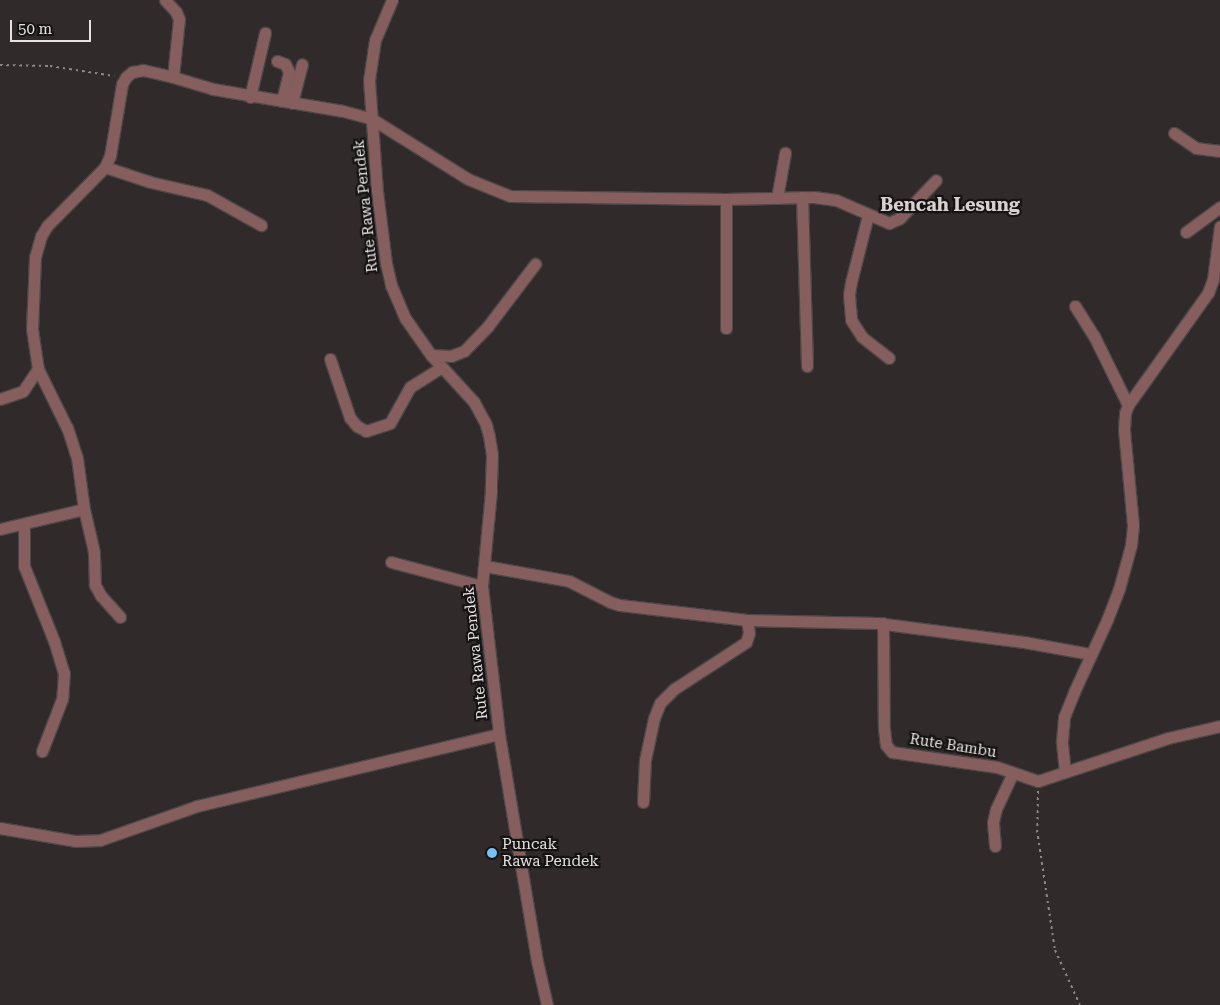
<!DOCTYPE html>
<style>
body{margin:0}
#map{position:relative;width:1220px;height:1005px;overflow:hidden;background:#302a2a;font-family:"Roboto Serif",serif}
div>[style]{position:absolute}
[style*='--x']{left:calc(var(--x)*1px);top:calc(var(--y)*1px);width:calc(var(--w)*1px);rotate:calc(var(--a)*1deg)}
.path>*{height:2px;margin-top:-1px;transform-origin:0;background:repeating-linear-gradient(90deg,#8d8888 0 2.5px,transparent 0 6.5px)}
.roads{filter:drop-shadow(1px 0 #4d4747) drop-shadow(-1px 0 #4d4747) drop-shadow(0 1px #4d4747) drop-shadow(0 -1px #4d4747)}
.minor>*{height:11px;margin:-5.5px;padding:0 5.5px;transform-origin:5.5px;border-radius:5.5px;background:#855e5d}
.dots>*{width:14px;height:14px;translate:-50% -50%;box-sizing:border-box;border:2px solid #161313;border-radius:50%}
span{translate:-50% -50%;white-space:nowrap;text-align:center;line-height:1.15;-webkit-text-stroke:4.5px #161313;paint-order:stroke}
.street-label{font-size:15px;color:#e6e2e2}
.poi-label{font-size:15px;color:#e6e2e2}
.left{translate:0 -50%;text-align:left}
.quarter-label{font-size:18px;color:#d9d1d1;font-weight:700}
.scale{position:absolute;left:10px;top:20px;width:81px;height:22px;box-sizing:border-box;border:2px solid #e6e2e2;border-top:0;padding-left:6px;font-size:15px;line-height:18px;white-space:nowrap;color:#e6e2e2;-webkit-text-stroke:4px #161313;paint-order:stroke}
</style>
<div id="map">
<div class="path">
<div style="--x:0;--y:65;--w:50;--a:1.1"></div>
<div style="--x:50;--y:66;--w:65;--a:8.9"></div>
<div style="--x:1038;--y:791;--w:39;--a:91"></div>
<div style="--x:1037;--y:830;--w:121;--a:81.5"></div>
<div style="--x:1055;--y:950;--w:60;--a:65.6"></div>
</div>
<div class="roads">
<div class="minor">
<div style="--x:165;--y:0;--w:16;--a:47"></div>
<div style="--x:176;--y:12;--w:8;--a:67"></div>
<div style="--x:179;--y:19;--w:58;--a:95.9"></div>
<div style="--x:173;--y:77;--w:42;--a:16.7"></div>
<div style="--x:213;--y:89;--w:132;--a:9.6"></div>
<div style="--x:343;--y:111;--w:30;--a:15"></div>
<div style="--x:372;--y:119;--w:113;--a:32"></div>
<div style="--x:468;--y:179;--w:45;--a:22"></div>
<div style="--x:510;--y:196;--w:216;--a:0.8"></div>
<div style="--x:726;--y:199;--w:88;--a:-1.3"></div>
<div style="--x:814;--y:197;--w:22;--a:8"></div>
<div style="--x:836;--y:200;--w:58;--a:23.5"></div>
<div style="--x:889;--y:223;--w:12;--a:-24"></div>
<div style="--x:900;--y:218;--w:52;--a:-46.5"></div>
<div style="--x:392;--y:0;--w:43;--a:113"></div>
<div style="--x:375;--y:40;--w:40;--a:98.5"></div>
<div style="--x:369;--y:80;--w:111;--a:85.9"></div>
<div style="--x:377;--y:191;--w:73;--a:82.9"></div>
<div style="--x:386;--y:263;--w:23;--a:77"></div>
<div style="--x:391;--y:285;--w:36;--a:67"></div>
<div style="--x:405;--y:318;--w:45;--a:54.9"></div>
<div style="--x:431;--y:355;--w:64;--a:47.5"></div>
<div style="--x:474;--y:402;--w:26;--a:62"></div>
<div style="--x:486;--y:425;--w:11;--a:75"></div>
<div style="--x:489;--y:436;--w:19;--a:81"></div>
<div style="--x:492;--y:455;--w:36;--a:92"></div>
<div style="--x:491;--y:491;--w:95;--a:95.4"></div>
<div style="--x:482;--y:586;--w:149;--a:83.4"></div>
<div style="--x:499;--y:734;--w:230;--a:80.5"></div>
<div style="--x:537;--y:961;--w:45;--a:77.2"></div>
<div style="--x:277;--y:61;--w:9;--a:21"></div>
<div style="--x:285;--y:64;--w:9;--a:63"></div>
<div style="--x:289;--y:72;--w:30;--a:104"></div>
<div style="--x:250;--y:97;--w:66;--a:-76.8"></div>
<div style="--x:292;--y:103;--w:40;--a:-75.6"></div>
<div style="--x:1174;--y:133;--w:27;--a:34"></div>
<div style="--x:1196;--y:148;--w:24;--a:7"></div>
<div style="--x:105;--y:167;--w:47;--a:18.4"></div>
<div style="--x:150;--y:182;--w:58;--a:12.8"></div>
<div style="--x:207;--y:195;--w:62;--a:29.1"></div>
<div style="--x:802;--y:197;--w:169;--a:88.3"></div>
<div style="--x:777;--y:198;--w:46;--a:-79.9"></div>
<div style="--x:868;--y:215;--w:69;--a:104.2"></div>
<div style="--x:851;--y:282;--w:13;--a:99"></div>
<div style="--x:849;--y:295;--w:25;--a:85"></div>
<div style="--x:851;--y:320;--w:20;--a:57"></div>
<div style="--x:862;--y:337;--w:34;--a:38"></div>
<div style="--x:1186;--y:232;--w:42;--a:-36.3"></div>
<div style="--x:1075;--y:306;--w:36;--a:58"></div>
<div style="--x:1094;--y:336;--w:77;--a:63.8"></div>
<div style="--x:726;--y:328;--w:129;--a:-90"></div>
<div style="--x:431;--y:355;--w:20;--a:3"></div>
<div style="--x:451;--y:356;--w:14;--a:-21"></div>
<div style="--x:464;--y:351;--w:35;--a:-46"></div>
<div style="--x:488;--y:326;--w:78;--a:-52.8"></div>
<div style="--x:330;--y:359;--w:62;--a:71.3"></div>
<div style="--x:350;--y:418;--w:11;--a:49"></div>
<div style="--x:357;--y:426;--w:10;--a:29"></div>
<div style="--x:366;--y:431;--w:25;--a:-18"></div>
<div style="--x:390;--y:423;--w:41;--a:-60.9"></div>
<div style="--x:410;--y:387;--w:36;--a:-32"></div>
<div style="--x:0;--y:399;--w:24;--a:-19"></div>
<div style="--x:23;--y:391;--w:27;--a:-56"></div>
<div style="--x:24;--y:524;--w:42;--a:90"></div>
<div style="--x:24;--y:566;--w:81;--a:68.2"></div>
<div style="--x:54;--y:641;--w:34;--a:73"></div>
<div style="--x:64;--y:673;--w:26;--a:94"></div>
<div style="--x:62;--y:699;--w:56;--a:111"></div>
<div style="--x:0;--y:529;--w:86;--a:-13.4"></div>
<div style="--x:391;--y:562;--w:94;--a:14.8"></div>
<div style="--x:485;--y:566;--w:85;--a:10.1"></div>
<div style="--x:569;--y:581;--w:46;--a:27.1"></div>
<div style="--x:610;--y:602;--w:10;--a:17"></div>
<div style="--x:620;--y:605;--w:128;--a:6.7"></div>
<div style="--x:747;--y:620;--w:130;--a:1.3"></div>
<div style="--x:877;--y:623;--w:148;--a:7.4"></div>
<div style="--x:1024;--y:642;--w:68;--a:10.2"></div>
<div style="--x:120;--y:617;--w:28;--a:-132"></div>
<div style="--x:101;--y:596;--w:13;--a:-119"></div>
<div style="--x:95;--y:585;--w:33;--a:-92"></div>
<div style="--x:94;--y:552;--w:44;--a:-103.1"></div>
<div style="--x:84;--y:509;--w:51;--a:-97.8"></div>
<div style="--x:77;--y:458;--w:32;--a:-108"></div>
<div style="--x:67;--y:428;--w:66;--a:-116.2"></div>
<div style="--x:38;--y:369;--w:40;--a:-98.5"></div>
<div style="--x:32;--y:329;--w:72;--a:-87.6"></div>
<div style="--x:35;--y:257;--w:22;--a:-74"></div>
<div style="--x:41;--y:236;--w:12;--a:-59"></div>
<div style="--x:47;--y:226;--w:83;--a:-45.5"></div>
<div style="--x:105;--y:167;--w:12;--a:-66"></div>
<div style="--x:110;--y:156;--w:73;--a:-80.5"></div>
<div style="--x:122;--y:84;--w:8;--a:-60"></div>
<div style="--x:126;--y:77;--w:8;--a:-40"></div>
<div style="--x:132;--y:72;--w:11;--a:-10"></div>
<div style="--x:143;--y:70;--w:31;--a:13"></div>
<div style="--x:883;--y:623;--w:106;--a:89.5"></div>
<div style="--x:884;--y:729;--w:16;--a:83"></div>
<div style="--x:886;--y:745;--w:9;--a:49"></div>
<div style="--x:892;--y:752;--w:106;--a:8.1"></div>
<div style="--x:997;--y:767;--w:43;--a:18.9"></div>
<div style="--x:1038;--y:781;--w:137;--a:-18.3"></div>
<div style="--x:1168;--y:738;--w:53;--a:-13"></div>
<div style="--x:1065;--y:772;--w:31;--a:-96"></div>
<div style="--x:1062;--y:741;--w:24;--a:-85"></div>
<div style="--x:1064;--y:717;--w:27;--a:-68"></div>
<div style="--x:1074;--y:692;--w:79;--a:-65.4"></div>
<div style="--x:1107;--y:620;--w:33;--a:-69"></div>
<div style="--x:1119;--y:589;--w:46;--a:-74.7"></div>
<div style="--x:1131;--y:545;--w:20;--a:-84"></div>
<div style="--x:1133;--y:525;--w:96;--a:-95.4"></div>
<div style="--x:1124;--y:429;--w:16;--a:-86"></div>
<div style="--x:1125;--y:413;--w:9;--a:-69"></div>
<div style="--x:1128;--y:405;--w:138;--a:-54.5"></div>
<div style="--x:1208;--y:293;--w:15;--a:-70"></div>
<div style="--x:1213;--y:279;--w:53;--a:-82.5"></div>
<div style="--x:643;--y:802;--w:42;--a:-87.3"></div>
<div style="--x:645;--y:760;--w:43;--a:-77.9"></div>
<div style="--x:654;--y:718;--w:16;--a:-68"></div>
<div style="--x:660;--y:703;--w:20;--a:-45"></div>
<div style="--x:674;--y:689;--w:86;--a:-33.1"></div>
<div style="--x:746;--y:642;--w:9;--a:-72"></div>
<div style="--x:749;--y:633;--w:13;--a:-99"></div>
<div style="--x:0;--y:828;--w:76;--a:9.8"></div>
<div style="--x:75;--y:841;--w:25;--a:-2"></div>
<div style="--x:100;--y:840;--w:103;--a:-19.3"></div>
<div style="--x:197;--y:806;--w:310;--a:-13.4"></div>
<div style="--x:995;--y:846;--w:24;--a:-95"></div>
<div style="--x:993;--y:822;--w:13;--a:-77"></div>
<div style="--x:996;--y:809;--w:40;--a:-65"></div>
</div>
</div>
<div class="dots">
<div style="left:492px;top:853px;background:#79bff8"></div>
</div>
<div class="street-label">
<span style="left:366px;top:206px;rotate:-96deg">Rute Rawa Pendek</span>
<span style="left:476px;top:653px;rotate:-96deg">Rute Rawa Pendek</span>
<span style="left:953px;top:746px;rotate:9deg">Rute Bambu</span>
</div>
<div class="poi-label">
<span class="left" style="left:502px;top:853px">Puncak<br>Rawa Pendek</span>
</div>
<div class="quarter-label">
<span style="left:950px;top:205px">Bencah Lesung</span>
</div>
<div class="scale">50 m</div>
</div>
